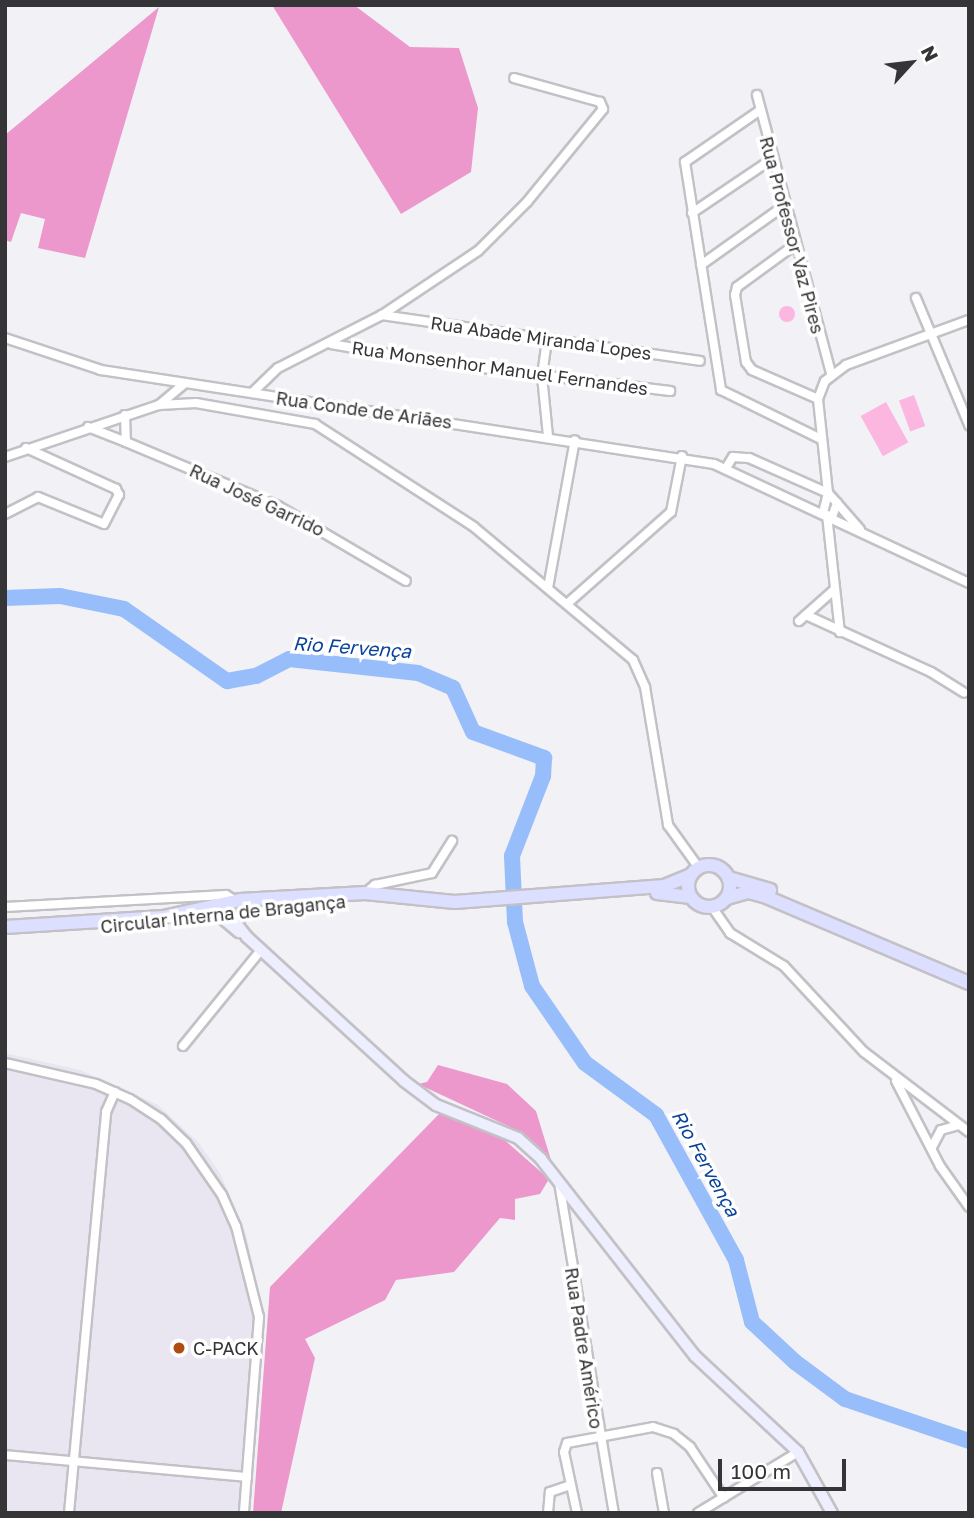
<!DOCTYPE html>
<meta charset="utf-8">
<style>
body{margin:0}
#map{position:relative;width:974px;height:1518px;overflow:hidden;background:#f2f1f6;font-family:"Golos Text",sans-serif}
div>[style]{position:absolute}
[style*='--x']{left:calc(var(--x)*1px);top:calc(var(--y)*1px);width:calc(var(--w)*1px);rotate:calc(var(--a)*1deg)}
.built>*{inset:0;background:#e9e5f1}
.green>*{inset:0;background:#fcb7e0;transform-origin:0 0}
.round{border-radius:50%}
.forest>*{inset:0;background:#ed98cc}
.river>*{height:16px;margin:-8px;padding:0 8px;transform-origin:8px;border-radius:8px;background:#97bdfa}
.roads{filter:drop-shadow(2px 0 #c3c1c6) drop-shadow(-2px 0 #c3c1c6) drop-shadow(0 2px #c3c1c6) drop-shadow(0 -2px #c3c1c6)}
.street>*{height:8px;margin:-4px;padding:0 4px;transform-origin:4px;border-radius:4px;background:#fff}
.secondary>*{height:10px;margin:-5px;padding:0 5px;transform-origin:5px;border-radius:5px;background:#edefff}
.primary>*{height:12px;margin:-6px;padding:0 6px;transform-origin:6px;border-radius:6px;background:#dcdfff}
.primary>.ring{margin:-6px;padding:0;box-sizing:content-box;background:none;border:12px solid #dcdfff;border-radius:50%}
.dots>*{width:19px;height:19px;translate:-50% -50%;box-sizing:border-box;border:4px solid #fff;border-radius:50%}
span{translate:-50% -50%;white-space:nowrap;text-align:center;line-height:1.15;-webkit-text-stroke:7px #fff;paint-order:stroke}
.street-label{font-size:18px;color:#353436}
.poi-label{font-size:18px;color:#353436}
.left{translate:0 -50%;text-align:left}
.water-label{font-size:19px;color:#094399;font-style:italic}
.frame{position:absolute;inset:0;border:7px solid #353436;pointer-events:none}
.north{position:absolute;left:876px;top:28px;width:70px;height:70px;-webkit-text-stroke:5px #fff;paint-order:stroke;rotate:63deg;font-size:19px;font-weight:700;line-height:28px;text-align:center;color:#353436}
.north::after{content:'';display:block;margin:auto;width:24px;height:32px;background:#353436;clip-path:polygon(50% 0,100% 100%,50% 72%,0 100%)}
.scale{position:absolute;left:718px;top:1459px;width:128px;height:32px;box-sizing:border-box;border:4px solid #353436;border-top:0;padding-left:9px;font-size:21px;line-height:24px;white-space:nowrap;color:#353436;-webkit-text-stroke:5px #fff;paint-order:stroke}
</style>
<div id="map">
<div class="built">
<div style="clip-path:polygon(5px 1053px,80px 1070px,158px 1105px,199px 1143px,221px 1175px,246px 1234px,265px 1318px,250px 1513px,5px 1513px)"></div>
</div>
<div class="green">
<div class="round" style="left:779px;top:306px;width:16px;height:16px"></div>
<div style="left:914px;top:395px;width:33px;height:16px;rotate:70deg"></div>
<div style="left:886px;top:402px;width:46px;height:29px;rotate:61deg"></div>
</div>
<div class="forest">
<div style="clip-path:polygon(272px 5px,354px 5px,410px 47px,459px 48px,478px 108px,471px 172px,401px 214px)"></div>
<div style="clip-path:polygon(159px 7px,85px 258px,38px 248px,45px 219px,21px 213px,11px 242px,5px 240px,5px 135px)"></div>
<div style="clip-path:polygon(438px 1065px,507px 1084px,536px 1111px,551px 1160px,508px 1126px,418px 1084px,427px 1082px)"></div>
<div style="clip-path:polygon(439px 1114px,500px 1136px,549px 1179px,540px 1194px,515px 1199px,515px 1220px,500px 1218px,454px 1272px,396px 1280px,385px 1300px,305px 1339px,315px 1358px,281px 1513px,253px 1513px,270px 1287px)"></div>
</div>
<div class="river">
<div style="--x:5;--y:598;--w:55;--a:-2.1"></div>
<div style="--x:60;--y:596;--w:65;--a:11.5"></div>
<div style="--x:124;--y:609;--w:126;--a:35"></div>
<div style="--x:227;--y:681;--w:29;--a:-10"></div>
<div style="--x:256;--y:676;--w:37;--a:-27"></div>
<div style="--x:289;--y:659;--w:130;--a:6.2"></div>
<div style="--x:418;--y:673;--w:38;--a:23"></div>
<div style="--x:453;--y:688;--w:48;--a:65.6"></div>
<div style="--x:473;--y:732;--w:76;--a:20.1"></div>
<div style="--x:544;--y:758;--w:18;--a:93"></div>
<div style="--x:543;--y:776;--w:86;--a:111.2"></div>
<div style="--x:512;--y:856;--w:66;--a:87.4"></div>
<div style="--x:515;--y:922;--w:66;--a:75.1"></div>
<div style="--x:532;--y:986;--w:93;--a:55.5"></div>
<div style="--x:585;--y:1063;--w:88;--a:36.2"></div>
<div style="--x:656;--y:1115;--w:166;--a:61.1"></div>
<div style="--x:736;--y:1260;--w:64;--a:75.5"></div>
<div style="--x:752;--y:1322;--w:59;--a:42.9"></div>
<div style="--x:795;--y:1362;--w:62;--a:36.5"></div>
<div style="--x:845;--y:1399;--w:131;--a:18.7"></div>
</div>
<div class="roads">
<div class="street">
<div style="--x:757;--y:95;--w:289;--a:75.1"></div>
<div style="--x:759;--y:111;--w:90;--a:145.4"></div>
<div style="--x:685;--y:162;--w:231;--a:81"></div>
<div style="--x:721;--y:390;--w:111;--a:26.1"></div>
<div style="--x:692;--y:213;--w:97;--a:-34"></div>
<div style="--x:796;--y:244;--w:73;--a:143.9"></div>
<div style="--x:737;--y:287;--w:8;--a:104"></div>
<div style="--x:735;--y:295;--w:68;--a:80.7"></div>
<div style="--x:746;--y:362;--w:10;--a:53"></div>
<div style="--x:752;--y:370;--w:72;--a:23.7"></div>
<div style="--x:701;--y:265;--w:103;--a:-35.5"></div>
<div style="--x:916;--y:298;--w:138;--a:67.3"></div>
<div style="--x:382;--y:315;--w:321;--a:8.2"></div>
<div style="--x:5;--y:338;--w:101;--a:18.4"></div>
<div style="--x:101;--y:370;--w:620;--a:8.72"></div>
<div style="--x:714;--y:464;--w:281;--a:25"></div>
<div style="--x:547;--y:340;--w:36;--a:98"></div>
<div style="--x:542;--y:376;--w:60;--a:84.3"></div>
<div style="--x:331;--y:344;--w:105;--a:9.9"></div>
<div style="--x:434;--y:362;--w:238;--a:7"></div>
<div style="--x:252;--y:393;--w:36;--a:-44"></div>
<div style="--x:278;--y:368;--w:117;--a:-27"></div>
<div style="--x:382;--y:315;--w:115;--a:-33.7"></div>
<div style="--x:478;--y:251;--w:69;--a:-45"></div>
<div style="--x:527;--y:202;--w:120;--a:-50.7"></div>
<div style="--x:603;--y:109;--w:8;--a:-113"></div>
<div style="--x:600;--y:102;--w:89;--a:-164.4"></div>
<div style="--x:159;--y:405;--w:34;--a:-40"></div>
<div style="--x:125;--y:415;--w:27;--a:88"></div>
<div style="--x:126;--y:442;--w:165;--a:22.8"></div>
<div style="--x:278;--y:506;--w:148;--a:30.4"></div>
<div style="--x:88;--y:427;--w:41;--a:21.5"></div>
<div style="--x:5;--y:457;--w:163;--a:-18.7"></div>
<div style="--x:159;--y:405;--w:37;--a:-3"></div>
<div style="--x:196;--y:403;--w:121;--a:10"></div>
<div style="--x:315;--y:424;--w:189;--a:32.9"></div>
<div style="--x:474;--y:527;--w:207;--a:39.9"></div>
<div style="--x:633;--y:660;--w:30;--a:66"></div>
<div style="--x:645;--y:687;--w:140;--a:80.5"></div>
<div style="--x:668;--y:825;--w:53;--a:54.2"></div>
<div style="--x:726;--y:468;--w:13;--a:-58"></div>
<div style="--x:733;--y:457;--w:16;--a:4"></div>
<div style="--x:749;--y:458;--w:86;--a:23.9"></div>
<div style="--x:828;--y:493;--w:13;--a:48"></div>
<div style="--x:837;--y:503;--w:15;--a:110"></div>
<div style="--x:828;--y:493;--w:95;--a:-96.1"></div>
<div style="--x:818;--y:399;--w:19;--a:-69"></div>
<div style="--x:825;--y:381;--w:26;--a:-37"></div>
<div style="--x:846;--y:365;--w:131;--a:-20.1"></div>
<div style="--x:837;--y:503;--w:35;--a:49"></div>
<div style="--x:823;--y:513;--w:21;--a:-76"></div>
<div style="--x:5;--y:514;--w:37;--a:-27"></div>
<div style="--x:38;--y:497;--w:71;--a:22.2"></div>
<div style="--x:104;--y:524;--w:33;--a:-63"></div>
<div style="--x:119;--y:495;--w:7;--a:-117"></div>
<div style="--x:116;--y:489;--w:99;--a:-155.5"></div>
<div style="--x:827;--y:515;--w:118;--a:83.7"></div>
<div style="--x:548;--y:588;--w:150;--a:-79.7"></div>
<div style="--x:568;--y:603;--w:137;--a:-41.5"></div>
<div style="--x:671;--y:512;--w:57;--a:-78.9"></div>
<div style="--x:806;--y:615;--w:137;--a:24.5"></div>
<div style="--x:931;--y:672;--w:39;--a:32"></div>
<div style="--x:799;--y:621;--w:47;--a:-41.5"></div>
<div style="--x:365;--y:893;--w:13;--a:-39"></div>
<div style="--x:375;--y:885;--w:58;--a:-11.9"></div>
<div style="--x:432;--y:873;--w:38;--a:-58"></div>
<div style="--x:5;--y:907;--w:221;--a:-3.1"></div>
<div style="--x:226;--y:895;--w:12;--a:31"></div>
<div style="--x:712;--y:907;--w:32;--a:55"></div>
<div style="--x:730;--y:933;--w:63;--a:31.4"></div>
<div style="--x:784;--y:966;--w:117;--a:47.1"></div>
<div style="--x:864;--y:1052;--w:132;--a:37.3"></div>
<div style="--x:183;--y:1046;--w:124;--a:-50.9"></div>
<div style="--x:5;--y:1063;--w:93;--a:13"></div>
<div style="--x:96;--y:1084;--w:37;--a:24"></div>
<div style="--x:130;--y:1099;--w:37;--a:33"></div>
<div style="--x:161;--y:1119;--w:35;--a:44"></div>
<div style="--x:186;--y:1143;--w:63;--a:55.3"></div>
<div style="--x:222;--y:1195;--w:34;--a:66"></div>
<div style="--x:236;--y:1226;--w:94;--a:75.8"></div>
<div style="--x:259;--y:1317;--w:197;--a:94.4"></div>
<div style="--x:896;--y:1081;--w:96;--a:62.6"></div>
<div style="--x:940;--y:1166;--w:50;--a:54.7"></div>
<div style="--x:932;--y:1147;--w:19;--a:-62"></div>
<div style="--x:941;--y:1130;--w:18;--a:-16"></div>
<div style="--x:559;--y:1182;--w:336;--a:80.6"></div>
<div style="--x:5;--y:1455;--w:243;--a:5.2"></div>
<div style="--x:657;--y:1473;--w:41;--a:80.1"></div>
<div style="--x:69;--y:1513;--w:403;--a:-84.7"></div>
<div style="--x:106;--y:1112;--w:22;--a:-66"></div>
<div style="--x:548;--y:1513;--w:21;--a:-85"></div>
<div style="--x:550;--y:1492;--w:21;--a:-19"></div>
<div style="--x:577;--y:1513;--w:62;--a:-102"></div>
<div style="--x:564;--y:1452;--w:9;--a:-72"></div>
<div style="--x:567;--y:1443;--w:87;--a:-10.5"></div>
<div style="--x:653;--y:1427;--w:22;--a:18"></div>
<div style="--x:674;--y:1434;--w:21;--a:39"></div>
<div style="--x:690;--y:1447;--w:61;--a:56.3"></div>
<div style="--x:698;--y:1513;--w:117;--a:-31.4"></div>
</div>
<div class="secondary">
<div style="--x:247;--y:908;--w:19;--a:126"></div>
<div style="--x:236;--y:923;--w:18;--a:52"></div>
<div style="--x:247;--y:937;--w:213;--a:42.5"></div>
<div style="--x:404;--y:1081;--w:40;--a:37"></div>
<div style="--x:436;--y:1105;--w:88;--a:21.9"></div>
<div style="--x:518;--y:1138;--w:31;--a:42"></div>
<div style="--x:541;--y:1159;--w:250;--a:52"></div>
<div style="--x:695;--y:1356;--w:141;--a:43"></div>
<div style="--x:798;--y:1452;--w:70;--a:60.9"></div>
<div style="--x:216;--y:913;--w:30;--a:40"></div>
</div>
<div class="primary">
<div class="ring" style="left:688px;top:865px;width:30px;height:30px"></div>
<div style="--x:729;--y:878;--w:43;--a:16.3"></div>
<div style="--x:657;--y:893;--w:34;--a:7"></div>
<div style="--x:727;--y:898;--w:22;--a:-16"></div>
<div style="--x:748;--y:892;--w:16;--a:14"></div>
<div style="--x:764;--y:896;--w:223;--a:23"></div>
<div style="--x:5;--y:927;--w:158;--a:-3.6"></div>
<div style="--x:163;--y:917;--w:79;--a:-12.4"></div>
<div style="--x:240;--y:900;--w:125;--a:-3.2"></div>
<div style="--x:365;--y:893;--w:90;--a:5.7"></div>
<div style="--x:455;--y:902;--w:210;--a:-4.4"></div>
<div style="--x:664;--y:886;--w:29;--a:-22"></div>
</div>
</div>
<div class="dots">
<div style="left:179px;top:1348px;background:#af4d10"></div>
</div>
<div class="street-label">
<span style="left:792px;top:235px;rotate:75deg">Rua Professor Vaz Pires</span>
<span style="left:541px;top:338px;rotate:8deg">Rua Abade Miranda Lopes</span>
<span style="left:500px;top:368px;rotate:8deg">Rua Monsenhor Manuel Fernandes</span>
<span style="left:364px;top:410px;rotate:8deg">Rua Conde de Ariães</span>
<span style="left:257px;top:500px;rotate:25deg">Rua José Garrido</span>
<span style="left:223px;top:914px;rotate:-6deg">Circular Interna de Bragança</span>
<span style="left:584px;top:1348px;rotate:81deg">Rua Padre Américo</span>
</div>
<div class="poi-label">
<span class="left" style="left:193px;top:1348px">C-PACK</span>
</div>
<div class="water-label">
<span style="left:352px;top:647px;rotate:4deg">Rio Fervença</span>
<span style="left:706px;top:1163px;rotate:61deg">Rio Fervença</span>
</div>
<div class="frame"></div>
<div class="north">N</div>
<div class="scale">100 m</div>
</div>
